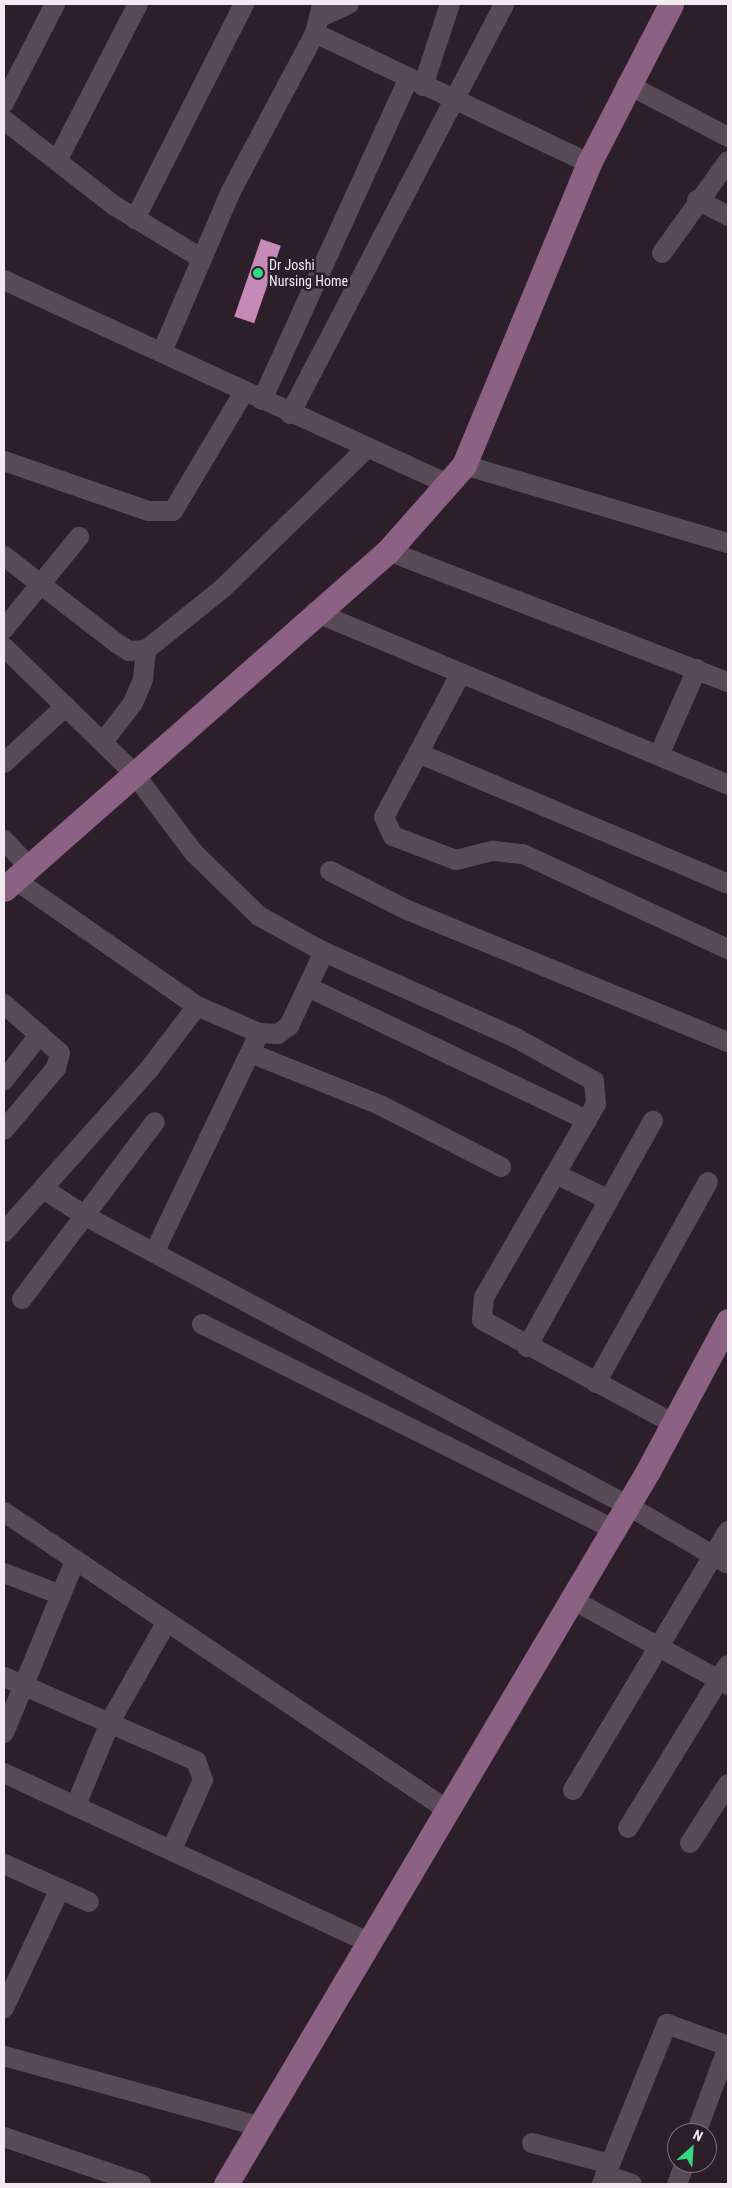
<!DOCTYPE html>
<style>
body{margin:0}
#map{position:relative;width:732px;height:2188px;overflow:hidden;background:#2c1f29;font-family:"Roboto Condensed",sans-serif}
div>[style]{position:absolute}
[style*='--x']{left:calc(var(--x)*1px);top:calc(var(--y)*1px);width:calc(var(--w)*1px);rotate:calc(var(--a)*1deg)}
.building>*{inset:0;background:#c58ab8;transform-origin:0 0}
.minor>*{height:20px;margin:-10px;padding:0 10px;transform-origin:10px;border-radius:10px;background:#594b56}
.major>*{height:25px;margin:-12.5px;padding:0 12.5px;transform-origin:12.5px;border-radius:12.5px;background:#8b6283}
.dots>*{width:14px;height:14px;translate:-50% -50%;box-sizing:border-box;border:2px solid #2c1f29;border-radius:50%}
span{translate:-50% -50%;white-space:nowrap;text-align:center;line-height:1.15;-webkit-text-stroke:5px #2c1f29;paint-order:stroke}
.poi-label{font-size:14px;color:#f2eaf0}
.left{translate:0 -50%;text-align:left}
.frame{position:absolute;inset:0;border:5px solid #f2eaf0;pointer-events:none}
.north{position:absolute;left:667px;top:2123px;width:50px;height:50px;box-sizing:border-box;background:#2c1f29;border:1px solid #7b7079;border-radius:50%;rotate:26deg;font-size:14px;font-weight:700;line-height:20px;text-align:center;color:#f2eaf0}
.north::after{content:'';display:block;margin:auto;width:18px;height:22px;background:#33d882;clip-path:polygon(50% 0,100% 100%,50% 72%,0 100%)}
</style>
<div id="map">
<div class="building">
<div style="left:261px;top:239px;width:21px;height:82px;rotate:19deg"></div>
</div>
<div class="minor">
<div style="--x:319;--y:18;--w:33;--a:-25"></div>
<div style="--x:315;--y:33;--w:303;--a:25.4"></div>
<div style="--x:627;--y:84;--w:114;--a:27.7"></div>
<div style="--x:423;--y:86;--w:86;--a:-71.8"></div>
<div style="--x:4;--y:103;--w:111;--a:-62.7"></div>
<div style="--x:4;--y:120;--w:140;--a:37.8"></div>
<div style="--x:115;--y:206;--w:100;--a:31.2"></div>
<div style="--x:57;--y:161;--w:177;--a:-62.7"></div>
<div style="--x:697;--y:200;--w:35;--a:27"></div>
<div style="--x:135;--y:219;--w:241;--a:-63.1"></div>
<div style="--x:662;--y:253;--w:113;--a:-54.3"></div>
<div style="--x:4;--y:280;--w:488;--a:24.7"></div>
<div style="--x:162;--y:352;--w:173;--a:-66.8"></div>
<div style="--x:230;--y:193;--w:181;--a:-62"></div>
<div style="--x:315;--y:33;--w:30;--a:-76"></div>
<div style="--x:262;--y:400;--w:353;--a:-65.5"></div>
<div style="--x:290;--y:414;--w:462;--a:-62.4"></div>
<div style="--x:4;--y:461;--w:152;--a:19.1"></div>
<div style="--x:148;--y:511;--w:25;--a:0"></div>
<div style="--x:173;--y:511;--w:139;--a:-59.2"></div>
<div style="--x:464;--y:465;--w:275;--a:16.5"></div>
<div style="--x:388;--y:551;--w:364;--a:21.1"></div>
<div style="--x:4;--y:556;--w:144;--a:37.7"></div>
<div style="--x:118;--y:644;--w:13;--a:32"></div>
<div style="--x:129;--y:651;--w:17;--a:-3"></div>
<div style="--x:146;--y:650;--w:99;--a:-38.8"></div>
<div style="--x:223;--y:588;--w:199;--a:-44.2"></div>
<div style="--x:315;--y:612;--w:448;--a:22.7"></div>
<div style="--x:4;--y:629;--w:119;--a:-50.8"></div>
<div style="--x:4;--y:647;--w:180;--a:44.1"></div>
<div style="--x:133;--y:772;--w:101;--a:53"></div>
<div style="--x:194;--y:853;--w:91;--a:44.1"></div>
<div style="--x:259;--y:916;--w:74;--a:29"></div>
<div style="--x:324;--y:952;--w:210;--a:24.1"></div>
<div style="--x:516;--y:1038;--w:89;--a:28.9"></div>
<div style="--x:594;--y:1081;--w:23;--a:85"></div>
<div style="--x:596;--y:1104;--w:223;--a:120.1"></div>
<div style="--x:484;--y:1297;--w:23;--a:95"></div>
<div style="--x:482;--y:1320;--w:218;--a:28.4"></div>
<div style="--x:461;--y:673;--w:163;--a:118.1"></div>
<div style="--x:384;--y:817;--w:21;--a:65"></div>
<div style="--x:393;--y:836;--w:67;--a:20.9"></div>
<div style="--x:456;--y:860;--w:38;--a:-14"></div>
<div style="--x:493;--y:851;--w:30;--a:6"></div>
<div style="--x:523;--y:854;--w:226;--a:24.9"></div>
<div style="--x:103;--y:742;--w:49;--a:-52.4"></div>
<div style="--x:133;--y:703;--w:26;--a:-67"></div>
<div style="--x:143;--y:679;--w:29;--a:-84"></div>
<div style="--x:418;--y:753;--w:337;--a:22.9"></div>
<div style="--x:659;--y:755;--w:94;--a:-66.2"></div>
<div style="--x:4;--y:763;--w:84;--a:-42.6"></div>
<div style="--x:4;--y:840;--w:35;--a:47"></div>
<div style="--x:330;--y:871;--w:84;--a:26.9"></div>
<div style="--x:405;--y:909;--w:349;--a:22.4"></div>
<div style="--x:14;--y:879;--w:223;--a:34.8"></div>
<div style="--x:197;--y:1006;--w:68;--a:23.5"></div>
<div style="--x:259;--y:1033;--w:19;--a:3"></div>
<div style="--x:278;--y:1034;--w:14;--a:-36"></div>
<div style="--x:289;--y:1026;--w:82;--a:-64.7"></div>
<div style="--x:310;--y:988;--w:307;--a:25.5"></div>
<div style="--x:4;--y:1004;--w:74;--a:41.2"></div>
<div style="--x:60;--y:1053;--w:16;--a:105"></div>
<div style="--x:56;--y:1068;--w:81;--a:130"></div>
<div style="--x:250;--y:1053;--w:140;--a:21.8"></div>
<div style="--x:380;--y:1105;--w:136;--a:27.1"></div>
<div style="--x:4;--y:1080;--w:58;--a:-52"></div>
<div style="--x:556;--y:1174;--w:59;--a:26.1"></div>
<div style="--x:45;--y:1190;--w:50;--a:32.7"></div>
<div style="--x:87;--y:1217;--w:610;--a:28.08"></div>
<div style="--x:625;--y:1504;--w:119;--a:30.2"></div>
<div style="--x:4;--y:1232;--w:220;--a:-48.3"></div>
<div style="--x:150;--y:1068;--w:78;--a:-52.8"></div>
<div style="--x:154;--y:1253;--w:234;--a:-64.4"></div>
<div style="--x:22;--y:1299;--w:221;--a:-53.1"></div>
<div style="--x:202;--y:1324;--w:459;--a:26.5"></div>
<div style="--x:527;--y:1347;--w:259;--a:-60.9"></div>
<div style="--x:596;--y:1383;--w:230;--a:-60.9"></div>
<div style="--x:4;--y:1512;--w:533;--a:33.9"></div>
<div style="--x:4;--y:1573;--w:61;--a:21.1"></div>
<div style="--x:573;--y:1600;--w:177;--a:28.7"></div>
<div style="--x:4;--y:1677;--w:210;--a:23.6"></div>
<div style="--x:196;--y:1761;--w:20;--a:70"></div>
<div style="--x:203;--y:1780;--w:76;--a:114.2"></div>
<div style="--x:4;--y:1733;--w:186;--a:-67.6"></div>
<div style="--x:4;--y:1773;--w:401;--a:24.9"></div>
<div style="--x:573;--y:1790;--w:302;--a:-59.1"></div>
<div style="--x:76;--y:1805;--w:92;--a:-67.6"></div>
<div style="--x:111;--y:1720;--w:112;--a:-60.4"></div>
<div style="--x:628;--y:1828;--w:191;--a:-58.5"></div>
<div style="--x:690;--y:1843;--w:70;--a:-57.2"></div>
<div style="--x:4;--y:1864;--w:93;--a:24.1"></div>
<div style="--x:4;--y:2008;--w:132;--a:-64.8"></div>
<div style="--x:4;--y:2056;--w:263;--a:15.4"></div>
<div style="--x:696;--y:2133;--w:92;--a:-69.6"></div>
<div style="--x:4;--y:2137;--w:145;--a:18.9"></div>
<div style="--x:532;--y:2143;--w:81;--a:15.1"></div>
<div style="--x:605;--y:2175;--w:28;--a:18"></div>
<div style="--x:602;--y:2184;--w:173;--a:-67.9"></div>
<div style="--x:667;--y:2024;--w:65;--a:19.8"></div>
<div style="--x:677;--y:2184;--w:22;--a:-69"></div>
</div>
<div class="major">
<div style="--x:4;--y:889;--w:512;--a:-41.35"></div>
<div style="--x:388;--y:551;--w:115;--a:-48.5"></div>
<div style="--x:464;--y:465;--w:327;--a:-67.5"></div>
<div style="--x:589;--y:163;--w:179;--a:-62.7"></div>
<div style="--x:226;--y:2184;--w:829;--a:-59.38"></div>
<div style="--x:648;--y:1471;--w:170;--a:-61.9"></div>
</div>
<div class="dots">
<div style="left:258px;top:273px;background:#33d882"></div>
</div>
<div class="poi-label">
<span class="left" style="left:269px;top:273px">Dr Joshi<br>Nursing Home</span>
</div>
<div class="frame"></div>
<div class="north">N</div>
</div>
